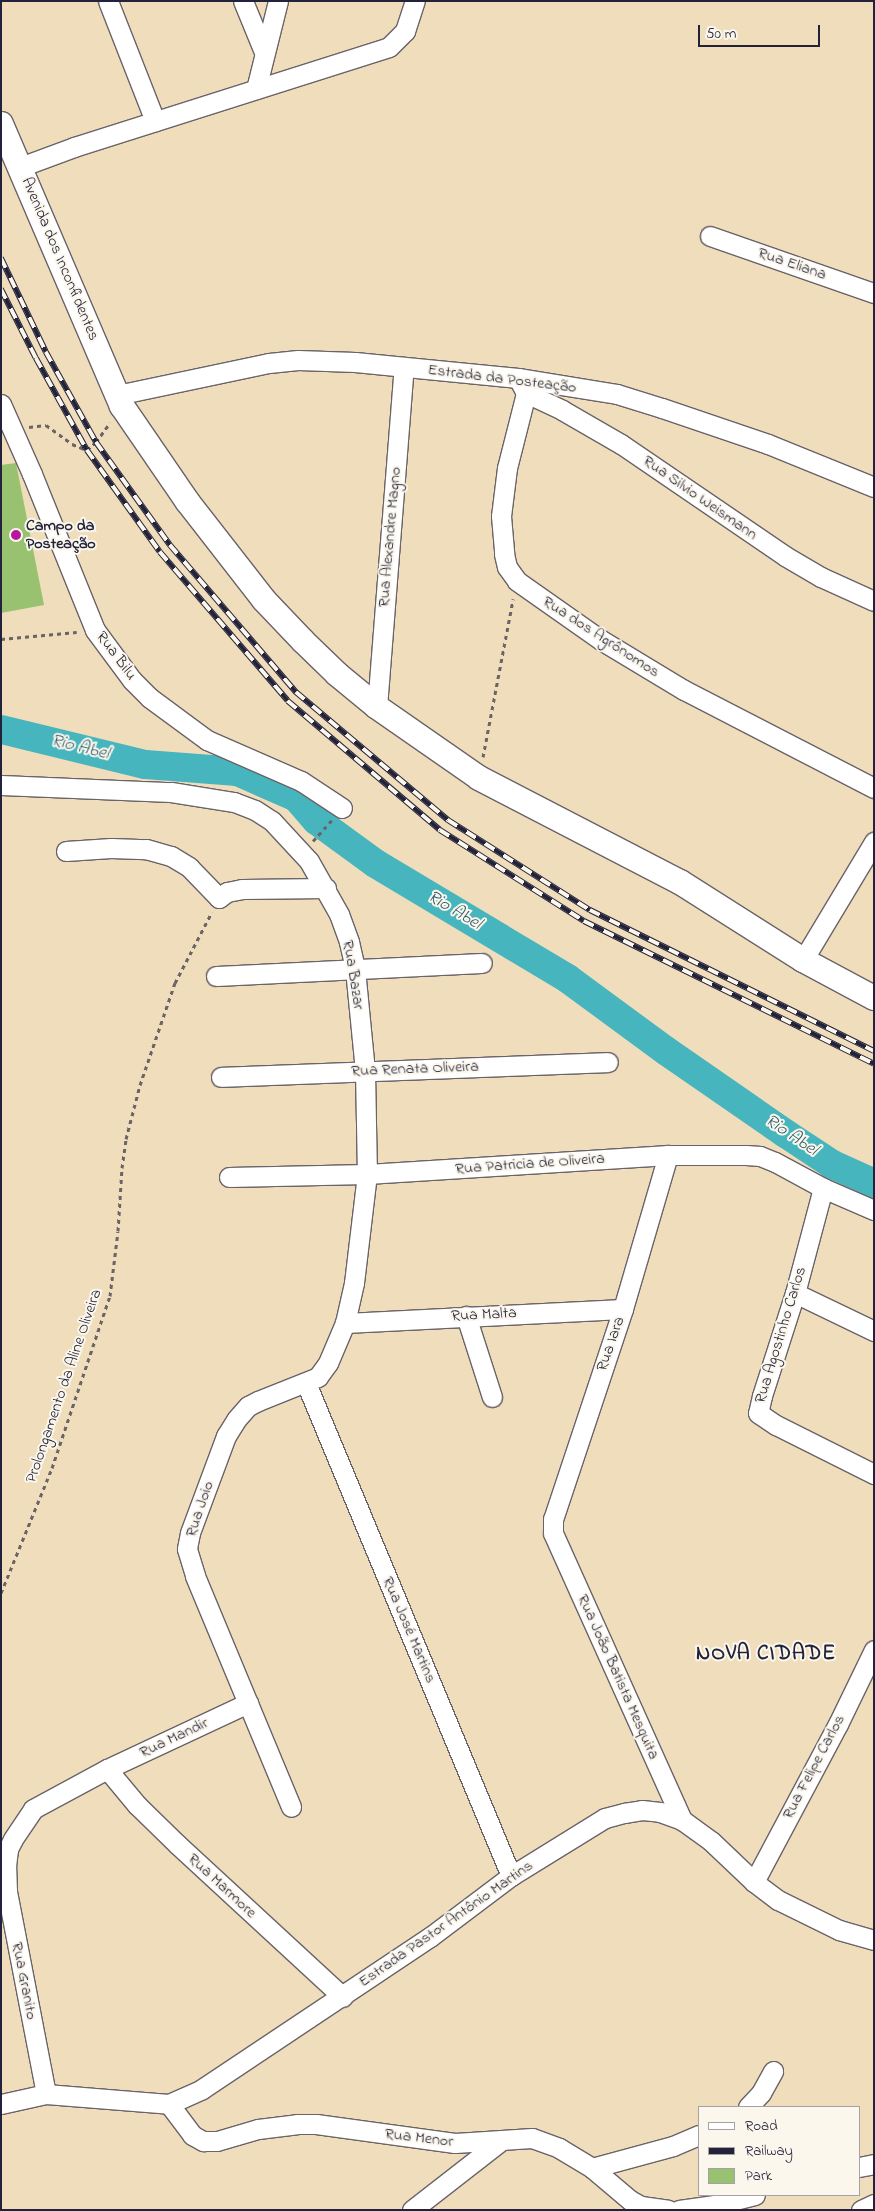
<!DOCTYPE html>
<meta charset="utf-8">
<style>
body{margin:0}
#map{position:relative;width:875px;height:2211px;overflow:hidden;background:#efddbb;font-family:"Indie Flower",sans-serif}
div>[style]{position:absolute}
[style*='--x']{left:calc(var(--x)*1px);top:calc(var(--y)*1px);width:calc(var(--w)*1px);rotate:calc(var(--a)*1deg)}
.green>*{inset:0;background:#98c26f}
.river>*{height:29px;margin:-14.5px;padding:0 14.5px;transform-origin:14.5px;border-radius:14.5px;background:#46b5be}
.path>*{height:3px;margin-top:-1.5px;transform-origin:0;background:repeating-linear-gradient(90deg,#6a6368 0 4px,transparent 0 8px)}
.roads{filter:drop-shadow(1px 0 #6a6368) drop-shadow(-1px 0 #6a6368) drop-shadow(0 1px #6a6368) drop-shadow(0 -1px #6a6368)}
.minor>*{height:19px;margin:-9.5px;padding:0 9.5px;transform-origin:9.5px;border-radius:9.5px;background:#fff}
.major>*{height:24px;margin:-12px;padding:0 12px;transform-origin:12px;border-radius:12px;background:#fff}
.rail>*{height:5.5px;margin-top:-2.75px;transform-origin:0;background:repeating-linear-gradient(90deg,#fbf7ec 0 11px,#22223b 0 22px);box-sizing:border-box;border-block:1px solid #22223b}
.dots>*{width:14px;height:14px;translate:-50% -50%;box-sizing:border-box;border:2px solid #fbf7ec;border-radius:50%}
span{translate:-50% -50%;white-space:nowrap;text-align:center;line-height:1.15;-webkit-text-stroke:4px #fbf7ec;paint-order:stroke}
.street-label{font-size:16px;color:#22223b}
.poi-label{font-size:16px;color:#22223b;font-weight:700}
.left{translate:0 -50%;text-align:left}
.water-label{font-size:18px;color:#305d6f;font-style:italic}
.district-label{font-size:21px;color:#22223b;font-weight:700;letter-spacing:1px}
.frame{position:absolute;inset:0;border:2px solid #22223b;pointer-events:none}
.legend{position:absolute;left:698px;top:2106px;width:162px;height:90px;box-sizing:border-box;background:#fbf7ec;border:1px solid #a4a2a5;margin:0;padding:6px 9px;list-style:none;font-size:15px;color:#22223b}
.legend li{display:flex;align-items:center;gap:10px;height:25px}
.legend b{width:25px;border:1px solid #a4a2a5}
.scale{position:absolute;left:698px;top:25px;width:122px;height:22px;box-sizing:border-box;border:2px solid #22223b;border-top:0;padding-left:6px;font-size:15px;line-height:18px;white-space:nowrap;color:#22223b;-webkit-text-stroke:4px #fbf7ec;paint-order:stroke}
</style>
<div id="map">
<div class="green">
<div style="clip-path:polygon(16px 463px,44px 605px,1px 613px,1px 465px)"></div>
</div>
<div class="river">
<div style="--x:1;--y:729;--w:148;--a:13.7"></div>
<div style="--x:145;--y:764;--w:92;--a:4.4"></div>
<div style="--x:237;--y:771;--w:64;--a:23.8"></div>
<div style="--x:296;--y:797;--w:30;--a:49"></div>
<div style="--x:316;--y:820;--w:73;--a:36.1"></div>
<div style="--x:375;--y:863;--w:224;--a:30.9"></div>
<div style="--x:567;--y:978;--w:122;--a:36.3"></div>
<div style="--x:665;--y:1050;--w:146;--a:34.7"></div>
<div style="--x:785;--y:1133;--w:56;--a:33.4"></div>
<div style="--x:832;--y:1164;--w:46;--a:24.3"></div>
</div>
<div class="path">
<div style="--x:29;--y:427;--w:17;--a:-7"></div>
<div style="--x:46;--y:425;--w:32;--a:36"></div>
<div style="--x:72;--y:444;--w:16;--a:22"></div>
<div style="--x:87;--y:450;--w:12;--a:-42"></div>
<div style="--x:96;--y:442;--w:24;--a:-54"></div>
<div style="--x:1;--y:639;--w:76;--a:-5.3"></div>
<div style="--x:483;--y:757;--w:161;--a:-79.2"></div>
<div style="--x:313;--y:841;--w:28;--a:-48"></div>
<div style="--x:1;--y:1593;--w:135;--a:-67.8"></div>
<div style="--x:52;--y:1468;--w:182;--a:-71.4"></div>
<div style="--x:110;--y:1296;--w:65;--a:-83"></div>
<div style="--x:118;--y:1231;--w:63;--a:-86.4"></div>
<div style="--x:122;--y:1168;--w:29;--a:-82"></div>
<div style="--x:126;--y:1139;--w:56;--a:-75.5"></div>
<div style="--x:140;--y:1085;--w:108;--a:-71.1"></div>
<div style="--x:175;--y:983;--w:80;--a:-62.5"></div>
</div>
<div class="roads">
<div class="minor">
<div style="--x:108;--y:1;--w:129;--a:68.6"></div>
<div style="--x:243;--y:1;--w:55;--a:67.6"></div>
<div style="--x:256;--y:89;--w:91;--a:-76"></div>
<div style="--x:20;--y:167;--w:58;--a:-20.3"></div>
<div style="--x:74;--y:147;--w:330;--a:-17.6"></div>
<div style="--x:389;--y:47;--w:23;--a:-45"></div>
<div style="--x:405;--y:31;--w:32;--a:-72"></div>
<div style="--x:710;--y:236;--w:174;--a:19.2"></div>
<div style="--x:518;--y:378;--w:17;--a:62"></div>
<div style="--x:526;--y:393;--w:77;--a:104.2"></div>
<div style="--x:507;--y:468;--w:48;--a:97.1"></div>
<div style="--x:501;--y:516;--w:38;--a:85"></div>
<div style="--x:504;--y:554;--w:13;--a:77"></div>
<div style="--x:507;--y:567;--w:17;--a:54"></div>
<div style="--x:517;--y:581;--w:103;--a:35.1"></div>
<div style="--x:601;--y:640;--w:97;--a:31.1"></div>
<div style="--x:684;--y:690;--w:214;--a:27.3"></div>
<div style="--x:526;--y:393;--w:40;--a:25"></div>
<div style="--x:562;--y:410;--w:68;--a:30"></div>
<div style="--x:621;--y:444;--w:199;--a:34.3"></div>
<div style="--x:785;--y:556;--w:42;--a:30.3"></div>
<div style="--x:821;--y:577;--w:58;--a:24.4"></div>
<div style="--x:117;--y:395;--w:155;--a:-11.9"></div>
<div style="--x:269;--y:363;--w:29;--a:-6"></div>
<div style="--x:298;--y:360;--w:57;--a:2"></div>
<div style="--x:355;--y:362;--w:164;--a:5.6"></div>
<div style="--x:518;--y:378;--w:100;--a:9.2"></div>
<div style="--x:617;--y:394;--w:47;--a:17.3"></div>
<div style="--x:662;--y:408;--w:112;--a:18.8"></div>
<div style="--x:768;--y:444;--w:114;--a:22.1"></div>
<div style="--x:1;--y:404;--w:77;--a:66.1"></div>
<div style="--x:32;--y:474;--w:168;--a:68"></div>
<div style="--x:95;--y:630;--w:62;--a:53.5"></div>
<div style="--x:132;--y:680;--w:25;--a:45"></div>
<div style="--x:150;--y:698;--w:71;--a:36.4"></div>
<div style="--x:207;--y:740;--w:103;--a:23.6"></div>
<div style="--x:301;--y:781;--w:49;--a:33.4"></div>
<div style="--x:377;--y:707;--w:341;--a:-85.5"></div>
<div style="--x:1;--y:785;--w:170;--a:2.4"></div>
<div style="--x:171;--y:792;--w:64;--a:9"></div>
<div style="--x:234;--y:802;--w:22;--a:21"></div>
<div style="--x:255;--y:810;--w:20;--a:33"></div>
<div style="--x:272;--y:821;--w:54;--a:47.2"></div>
<div style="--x:309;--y:861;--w:61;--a:60.5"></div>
<div style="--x:339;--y:914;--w:30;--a:70"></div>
<div style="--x:349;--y:942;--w:28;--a:77"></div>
<div style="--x:355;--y:969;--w:102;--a:84.4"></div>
<div style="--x:365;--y:1071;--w:103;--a:88.9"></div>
<div style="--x:367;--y:1174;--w:110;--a:96.8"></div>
<div style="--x:354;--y:1283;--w:41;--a:102.7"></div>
<div style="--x:345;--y:1323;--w:43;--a:113"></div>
<div style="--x:328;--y:1363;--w:17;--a:126"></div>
<div style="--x:318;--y:1377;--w:65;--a:158.2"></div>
<div style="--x:258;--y:1401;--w:11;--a:153"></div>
<div style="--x:248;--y:1406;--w:18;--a:131"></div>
<div style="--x:236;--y:1420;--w:19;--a:122"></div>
<div style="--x:226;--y:1436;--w:103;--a:110.4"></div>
<div style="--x:190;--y:1533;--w:16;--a:101"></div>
<div style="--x:187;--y:1549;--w:28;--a:73"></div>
<div style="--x:195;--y:1576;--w:250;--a:67.4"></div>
<div style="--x:66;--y:851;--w:45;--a:-3.8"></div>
<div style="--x:111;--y:848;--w:35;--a:2"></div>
<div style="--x:146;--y:849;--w:26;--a:16"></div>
<div style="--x:171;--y:856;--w:21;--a:31"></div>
<div style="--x:189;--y:867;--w:43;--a:45.9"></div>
<div style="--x:219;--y:898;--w:10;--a:-37"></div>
<div style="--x:227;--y:892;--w:15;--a:-11"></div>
<div style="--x:242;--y:889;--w:84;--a:-0.7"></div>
<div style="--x:803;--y:960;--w:138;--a:-59"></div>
<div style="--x:216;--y:976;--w:266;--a:-2.8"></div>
<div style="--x:221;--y:1077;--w:387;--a:-2.2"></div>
<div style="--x:668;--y:1155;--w:160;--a:106.3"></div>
<div style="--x:623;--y:1309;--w:221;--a:108.4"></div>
<div style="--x:553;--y:1519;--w:14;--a:90"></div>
<div style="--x:553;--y:1533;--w:315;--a:65.8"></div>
<div style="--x:229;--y:1177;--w:138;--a:-1.2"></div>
<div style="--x:367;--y:1174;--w:302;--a:-3.6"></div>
<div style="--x:668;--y:1155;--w:78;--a:0"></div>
<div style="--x:746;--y:1155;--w:14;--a:4"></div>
<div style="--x:760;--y:1156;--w:16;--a:22"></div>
<div style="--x:775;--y:1162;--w:55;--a:28.4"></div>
<div style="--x:823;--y:1188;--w:56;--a:23.3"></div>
<div style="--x:823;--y:1188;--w:109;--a:104.9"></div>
<div style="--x:795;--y:1293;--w:108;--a:107.8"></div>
<div style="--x:762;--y:1396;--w:17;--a:103"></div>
<div style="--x:758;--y:1413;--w:22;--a:34"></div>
<div style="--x:776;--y:1425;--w:110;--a:26.6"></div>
<div style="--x:795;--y:1293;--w:88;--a:25.7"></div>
<div style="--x:466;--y:1316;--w:85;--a:72.2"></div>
<div style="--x:345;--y:1323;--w:278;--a:-2.9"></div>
<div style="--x:306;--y:1383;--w:534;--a:67.42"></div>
<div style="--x:107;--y:1769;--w:47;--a:50.2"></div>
<div style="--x:137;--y:1805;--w:57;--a:44.3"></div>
<div style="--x:178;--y:1845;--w:224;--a:42.7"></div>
<div style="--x:754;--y:1882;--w:179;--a:-62"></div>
<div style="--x:838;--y:1724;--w:82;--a:-64.1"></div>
<div style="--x:46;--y:2094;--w:207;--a:-100.9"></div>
<div style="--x:7;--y:1891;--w:25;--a:-92"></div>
<div style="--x:6;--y:1866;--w:17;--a:-83"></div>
<div style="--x:8;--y:1849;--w:11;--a:-63"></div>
<div style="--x:13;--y:1839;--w:36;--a:-56"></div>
<div style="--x:33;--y:1809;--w:84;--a:-28.4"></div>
<div style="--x:107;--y:1769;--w:156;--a:-25.1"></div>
<div style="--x:1;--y:2104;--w:46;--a:-12.5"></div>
<div style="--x:46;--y:2094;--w:123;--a:4.6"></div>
<div style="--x:169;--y:2104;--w:36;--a:-24"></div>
<div style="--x:202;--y:2089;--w:274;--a:-33.7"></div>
<div style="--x:430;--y:1937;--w:101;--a:-37"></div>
<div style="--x:511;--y:1876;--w:110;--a:-31.7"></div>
<div style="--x:605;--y:1818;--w:20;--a:-15"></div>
<div style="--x:624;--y:1813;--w:18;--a:-9"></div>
<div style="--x:642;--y:1810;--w:18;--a:6"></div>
<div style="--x:660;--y:1812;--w:23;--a:20"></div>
<div style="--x:682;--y:1820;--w:36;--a:36"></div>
<div style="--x:711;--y:1841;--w:59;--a:43.6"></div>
<div style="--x:754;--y:1882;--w:30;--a:37"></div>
<div style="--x:778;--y:1900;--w:68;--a:26.2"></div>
<div style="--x:839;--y:1930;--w:36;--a:16"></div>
<div style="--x:169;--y:2104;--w:39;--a:53"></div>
<div style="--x:192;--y:2135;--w:13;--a:29"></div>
<div style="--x:203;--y:2141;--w:14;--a:0"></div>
<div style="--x:217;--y:2141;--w:43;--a:-16.3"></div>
<div style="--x:258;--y:2129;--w:39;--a:-7"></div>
<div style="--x:297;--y:2124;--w:19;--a:0"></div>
<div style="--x:316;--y:2124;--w:140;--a:7.8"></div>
<div style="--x:455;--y:2143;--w:77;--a:-3.7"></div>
<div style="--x:532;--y:2138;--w:29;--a:20"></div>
<div style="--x:559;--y:2148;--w:39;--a:31"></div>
<div style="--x:592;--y:2168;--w:50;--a:40.1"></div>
<div style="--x:630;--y:2200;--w:13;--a:29"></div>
<div style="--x:641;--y:2206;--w:27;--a:8"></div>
<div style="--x:748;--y:2107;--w:19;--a:-47"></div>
<div style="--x:761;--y:2093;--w:25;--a:-61"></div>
<div style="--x:859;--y:2167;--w:15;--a:-11"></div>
<div style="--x:592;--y:2168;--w:84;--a:-15.2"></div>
<div style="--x:673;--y:2146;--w:28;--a:-23"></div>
<div style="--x:412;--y:2210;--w:114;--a:-37.9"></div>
<div style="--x:679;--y:2210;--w:36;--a:-8"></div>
<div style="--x:715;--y:2205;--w:41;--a:-14"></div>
<div style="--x:861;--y:2210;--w:14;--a:-25"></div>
</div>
<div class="major">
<div style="--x:1;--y:124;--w:307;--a:66.8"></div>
<div style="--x:122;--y:406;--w:115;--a:55.6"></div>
<div style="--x:187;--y:501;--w:125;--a:52.1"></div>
<div style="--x:264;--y:600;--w:57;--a:46.4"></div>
<div style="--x:303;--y:641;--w:47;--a:44.1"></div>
<div style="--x:337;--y:674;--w:52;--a:39.5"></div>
<div style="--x:377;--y:707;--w:124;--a:34.8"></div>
<div style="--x:479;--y:778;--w:226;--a:27.4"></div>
<div style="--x:680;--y:882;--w:146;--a:32.4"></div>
<div style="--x:803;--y:960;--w:81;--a:28.2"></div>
</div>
</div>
<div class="rail">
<div style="--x:1;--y:258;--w:104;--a:64.4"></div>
<div style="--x:46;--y:352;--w:103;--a:60.9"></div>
<div style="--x:96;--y:442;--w:127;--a:54.3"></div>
<div style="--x:170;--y:545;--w:194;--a:49.4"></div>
<div style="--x:296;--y:692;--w:199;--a:40.1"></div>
<div style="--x:448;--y:820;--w:168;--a:32.4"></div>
<div style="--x:590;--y:910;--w:317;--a:26.4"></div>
<div style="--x:1;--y:289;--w:77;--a:63.1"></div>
<div style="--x:36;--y:358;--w:105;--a:61"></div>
<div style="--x:87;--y:450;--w:125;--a:54.4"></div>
<div style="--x:160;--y:552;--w:196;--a:49.3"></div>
<div style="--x:288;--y:701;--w:199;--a:40.3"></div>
<div style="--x:440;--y:830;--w:170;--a:32.3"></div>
<div style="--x:584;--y:921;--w:323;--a:26.2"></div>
</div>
<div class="dots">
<div style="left:16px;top:535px;background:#b5179e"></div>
</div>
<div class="street-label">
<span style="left:60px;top:259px;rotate:67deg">Avenida dos Inconfidentes</span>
<span style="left:792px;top:264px;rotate:19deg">Rua Eliana</span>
<span style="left:502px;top:379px;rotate:7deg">Estrada da Posteação</span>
<span style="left:700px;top:498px;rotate:35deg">Rua Silvio Weismann</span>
<span style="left:390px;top:537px;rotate:-85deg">Rua Alexandre Magno</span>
<span style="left:601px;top:637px;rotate:33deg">Rua dos Agrônomos</span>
<span style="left:116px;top:656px;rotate:53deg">Rua Bilu</span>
<span style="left:353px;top:975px;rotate:81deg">Rua Bazar</span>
<span style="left:415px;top:1069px;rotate:-2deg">Rua Renata Oliveira</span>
<span style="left:530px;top:1164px;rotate:-4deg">Rua Patricia de Oliveira</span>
<span style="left:484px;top:1315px;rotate:-3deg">Rua Malta</span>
<span style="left:781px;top:1335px;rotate:-73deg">Rua Agostinho Carlos</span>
<span style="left:611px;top:1344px;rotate:-71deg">Rua Iara</span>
<span style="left:64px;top:1386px;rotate:-71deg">Prolongamento da Aline Oliveira</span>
<span style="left:200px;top:1509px;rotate:-71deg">Rua Joio</span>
<span style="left:409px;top:1630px;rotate:67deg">Rua José Martins</span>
<span style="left:618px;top:1677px;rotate:66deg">Rua João Batista Mesquita</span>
<span style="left:174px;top:1738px;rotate:-25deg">Rua Mandir</span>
<span style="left:814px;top:1767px;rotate:-62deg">Rua Felipe Carlos</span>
<span style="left:222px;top:1886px;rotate:43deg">Rua Marmore</span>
<span style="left:446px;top:1924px;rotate:-35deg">Estrada Pastor Antônio Martins</span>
<span style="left:24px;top:1981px;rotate:79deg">Rua Granito</span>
<span style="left:419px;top:2138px;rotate:7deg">Rua Menor</span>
</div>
<div class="poi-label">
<span class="left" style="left:26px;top:535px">Campo da<br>Posteação</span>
</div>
<div class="water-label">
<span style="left:80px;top:748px;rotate:14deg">Rio Abel</span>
<span style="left:454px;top:911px;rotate:31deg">Rio Abel</span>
<span style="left:791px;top:1136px;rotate:34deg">Rio Abel</span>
</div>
<div class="district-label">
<span style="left:766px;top:1654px">NOVA CIDADE</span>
</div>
<div class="frame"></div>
<ul class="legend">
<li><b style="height:6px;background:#fff"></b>Road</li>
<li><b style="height:6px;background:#22223b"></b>Railway</li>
<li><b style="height:14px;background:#98c26f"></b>Park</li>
</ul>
<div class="scale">50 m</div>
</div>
